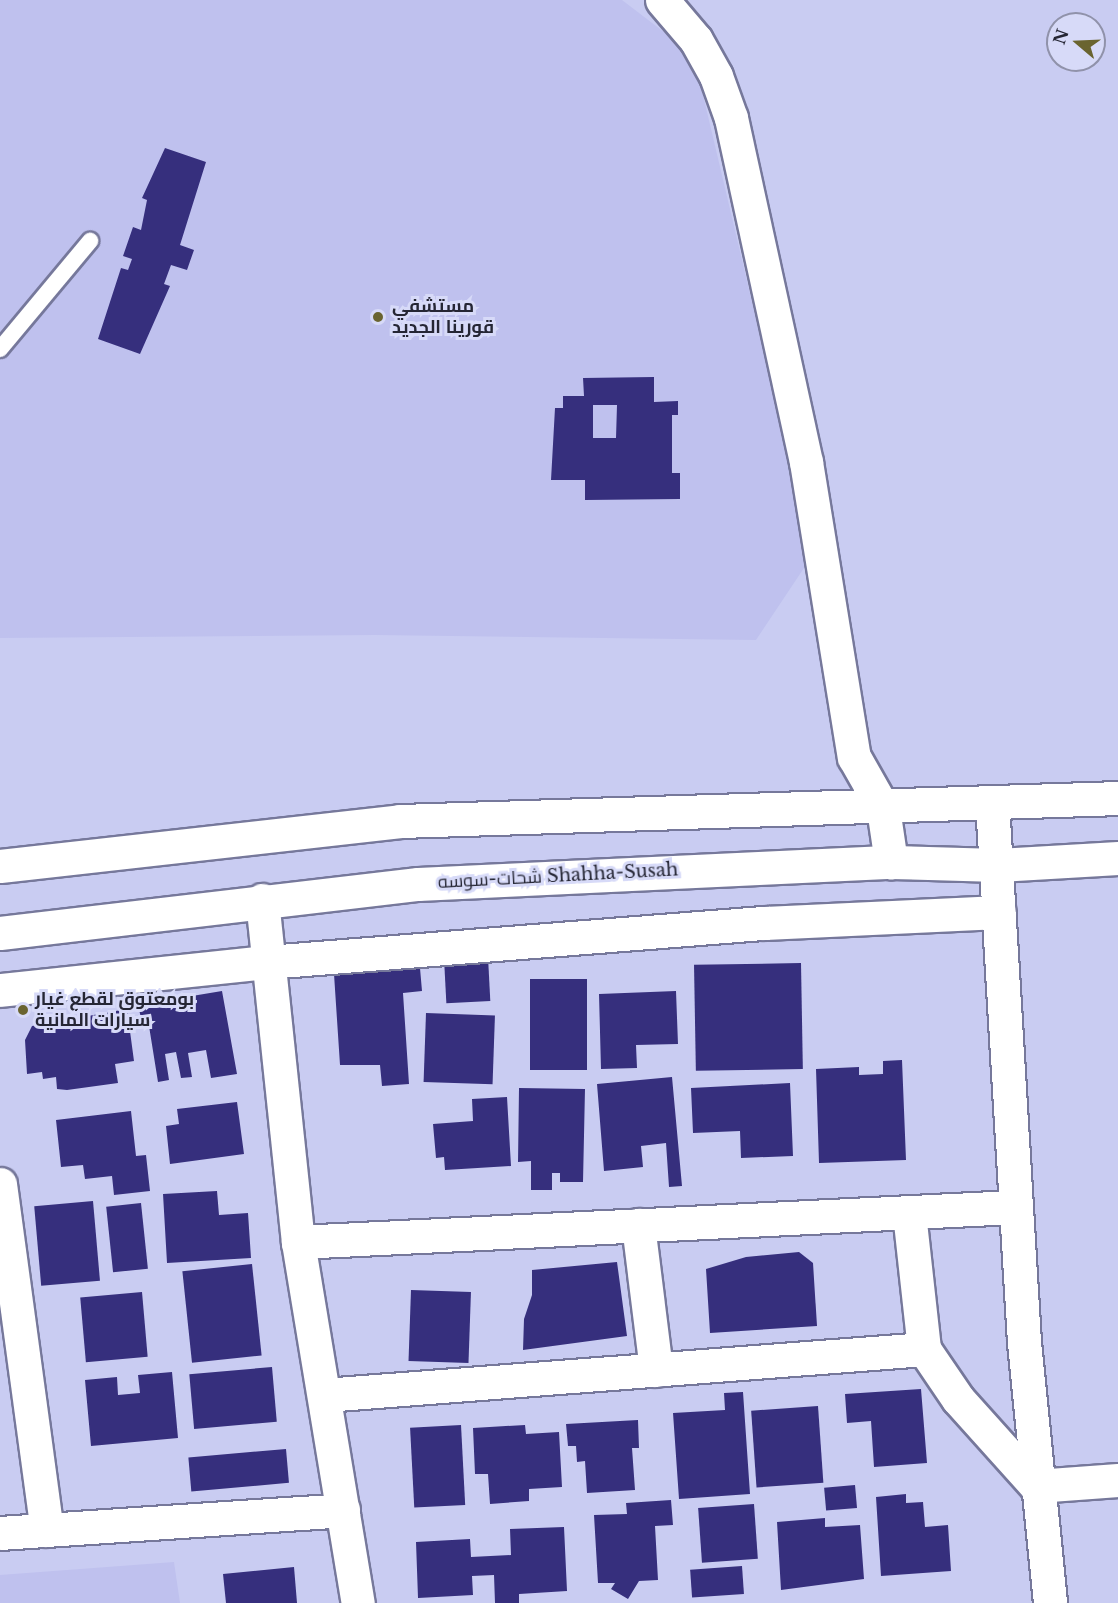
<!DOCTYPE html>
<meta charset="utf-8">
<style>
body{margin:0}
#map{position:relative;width:1118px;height:1603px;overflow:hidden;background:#c9ccf2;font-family:"Libre Baskerville",Cairo,serif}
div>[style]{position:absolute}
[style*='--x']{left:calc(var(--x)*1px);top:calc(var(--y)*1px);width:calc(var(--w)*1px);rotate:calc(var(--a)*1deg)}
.built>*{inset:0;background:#bfc1ee}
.building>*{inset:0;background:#362f7d;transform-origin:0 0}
.roads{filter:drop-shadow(2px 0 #76789b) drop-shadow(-2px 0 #76789b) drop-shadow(0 2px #76789b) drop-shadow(0 -2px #76789b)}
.lane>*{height:16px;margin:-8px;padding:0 8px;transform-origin:8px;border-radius:8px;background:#fff}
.street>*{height:33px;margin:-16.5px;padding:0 16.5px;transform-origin:16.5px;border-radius:16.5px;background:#fff}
.secondary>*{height:33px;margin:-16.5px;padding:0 16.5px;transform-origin:16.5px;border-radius:16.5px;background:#fff}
.primary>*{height:33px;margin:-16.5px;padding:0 16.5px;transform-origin:16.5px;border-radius:16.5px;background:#fff}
.dots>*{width:16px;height:16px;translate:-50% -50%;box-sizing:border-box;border:3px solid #d7daf8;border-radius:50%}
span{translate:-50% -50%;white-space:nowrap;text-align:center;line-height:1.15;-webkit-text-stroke:6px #d7daf8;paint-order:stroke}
.poi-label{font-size:18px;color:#252634;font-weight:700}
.left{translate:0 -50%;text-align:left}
.street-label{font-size:18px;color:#252634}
.north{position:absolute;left:1046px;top:12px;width:60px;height:60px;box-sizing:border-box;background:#d7daf8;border:2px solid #9092aa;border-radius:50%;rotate:289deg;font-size:16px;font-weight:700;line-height:24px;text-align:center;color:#252634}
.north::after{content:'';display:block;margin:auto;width:21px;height:27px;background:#6a6430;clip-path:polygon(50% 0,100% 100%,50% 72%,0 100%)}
</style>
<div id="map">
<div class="built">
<div style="clip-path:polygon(0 0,622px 0,677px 42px,699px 78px,812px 556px,756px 640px,375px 635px,0 638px)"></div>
<div style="clip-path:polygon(174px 1562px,180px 1603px,0 1603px,0 1575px)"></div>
</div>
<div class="building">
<div style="clip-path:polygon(165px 148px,206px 162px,180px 245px,194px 250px,187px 270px,171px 265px,164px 284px,170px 286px,140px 354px,98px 339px,121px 268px,128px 270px,132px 259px,123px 256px,133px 227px,141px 230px,147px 200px,142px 198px)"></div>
<div style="clip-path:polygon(evenodd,654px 377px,654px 402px,678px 401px,678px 415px,672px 415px,672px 473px,680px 473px,680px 499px,585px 500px,585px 480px,551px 480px,555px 408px,563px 408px,563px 396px,584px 396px,583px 378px,654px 377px,593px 405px,617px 405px,616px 438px,593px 438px,593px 405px)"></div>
<div style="left:488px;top:957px;width:44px;height:44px;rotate:87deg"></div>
<div style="left:801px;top:963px;width:106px;height:107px;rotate:89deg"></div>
<div style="clip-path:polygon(420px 968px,422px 991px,403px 993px,409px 1084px,382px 1086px,380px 1065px,340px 1065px,334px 974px)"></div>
<div style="left:530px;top:979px;width:57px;height:91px"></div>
<div style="clip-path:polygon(222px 991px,237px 1074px,211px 1078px,206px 1050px,188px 1053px,192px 1077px,181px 1078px,176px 1052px,165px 1054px,169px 1080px,158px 1082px,149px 1026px,143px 1027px,138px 1005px)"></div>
<div style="clip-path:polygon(676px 991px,678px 1044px,636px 1045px,637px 1068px,601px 1069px,599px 994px)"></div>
<div style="clip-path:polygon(127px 1009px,134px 1061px,115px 1064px,118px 1083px,67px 1090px,57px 1089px,56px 1077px,43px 1079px,42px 1072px,27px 1074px,25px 1040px,32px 1026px)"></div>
<div style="left:426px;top:1013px;width:69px;height:69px;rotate:2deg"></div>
<div style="clip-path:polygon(902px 1060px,906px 1160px,819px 1163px,816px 1069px,859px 1067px,859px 1075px,883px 1074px,883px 1061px)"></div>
<div style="clip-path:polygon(672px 1077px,682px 1186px,669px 1187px,666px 1143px,641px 1146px,643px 1167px,604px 1171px,597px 1084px)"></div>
<div style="clip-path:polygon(790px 1083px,793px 1156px,741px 1158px,740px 1131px,693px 1133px,691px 1088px)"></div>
<div style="clip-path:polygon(519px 1088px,585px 1089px,583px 1182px,560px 1182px,560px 1173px,552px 1173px,552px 1190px,531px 1190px,531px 1161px,518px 1162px)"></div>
<div style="clip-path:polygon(507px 1097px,511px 1166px,445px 1170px,444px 1157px,436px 1158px,433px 1124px,473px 1121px,472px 1099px)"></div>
<div style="clip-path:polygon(237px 1102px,244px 1154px,170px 1164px,166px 1126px,179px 1124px,177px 1109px)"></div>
<div style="clip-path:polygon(131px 1111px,136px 1156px,146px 1155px,150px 1191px,114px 1195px,112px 1176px,85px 1179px,83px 1165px,61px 1167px,56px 1120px)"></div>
<div style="clip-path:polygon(217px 1191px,219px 1215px,248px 1213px,251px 1258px,167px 1263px,163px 1194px)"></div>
<div style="left:93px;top:1201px;width:80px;height:59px;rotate:85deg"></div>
<div style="left:141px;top:1203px;width:66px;height:35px;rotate:84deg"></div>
<div style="clip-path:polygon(799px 1252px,813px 1263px,817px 1326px,710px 1333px,706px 1269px,746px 1257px)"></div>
<div style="clip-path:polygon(617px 1262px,627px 1336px,523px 1350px,524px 1319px,532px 1295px,532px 1270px)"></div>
<div style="left:252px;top:1264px;width:92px;height:70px;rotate:84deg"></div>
<div style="left:411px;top:1290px;width:60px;height:71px;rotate:2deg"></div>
<div style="left:142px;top:1292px;width:65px;height:62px;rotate:85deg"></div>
<div style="left:272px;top:1367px;width:55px;height:83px;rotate:85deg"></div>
<div style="clip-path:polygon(172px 1372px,178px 1438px,91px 1446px,85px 1380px,117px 1377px,118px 1395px,140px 1393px,138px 1375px)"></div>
<div style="clip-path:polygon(921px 1389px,927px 1463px,874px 1467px,871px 1421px,847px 1423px,845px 1394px)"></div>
<div style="clip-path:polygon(743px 1392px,750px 1494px,679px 1499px,673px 1413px,725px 1410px,724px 1393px)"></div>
<div style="left:818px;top:1406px;width:77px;height:67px;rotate:86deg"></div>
<div style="clip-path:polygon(638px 1420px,639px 1448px,632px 1448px,635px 1490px,587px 1493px,585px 1461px,577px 1462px,576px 1446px,568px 1446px,566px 1424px)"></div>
<div style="left:461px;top:1425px;width:80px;height:51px;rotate:87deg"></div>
<div style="clip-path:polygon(525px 1425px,526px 1434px,559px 1432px,562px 1487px,529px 1489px,529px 1501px,490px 1504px,488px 1474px,475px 1474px,473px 1428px)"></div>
<div style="left:286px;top:1449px;width:34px;height:98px;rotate:85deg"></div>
<div style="left:855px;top:1485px;width:23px;height:31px;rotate:85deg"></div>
<div style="clip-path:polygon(906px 1494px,906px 1503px,923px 1502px,925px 1527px,948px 1525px,951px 1571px,881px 1576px,876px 1497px)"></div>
<div style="clip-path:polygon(671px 1500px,673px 1525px,655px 1526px,658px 1580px,639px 1581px,628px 1599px,611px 1589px,615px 1583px,598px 1583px,594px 1515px,627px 1514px,626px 1503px)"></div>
<div style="left:754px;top:1504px;width:55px;height:56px;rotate:86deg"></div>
<div style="clip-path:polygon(825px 1518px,825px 1527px,860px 1525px,864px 1579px,781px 1590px,777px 1522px)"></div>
<div style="clip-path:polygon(564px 1527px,567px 1591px,519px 1594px,519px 1603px,495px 1603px,494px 1575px,472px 1576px,473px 1595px,418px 1598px,416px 1542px,470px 1539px,471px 1557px,511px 1555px,510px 1529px)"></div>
<div style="left:742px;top:1566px;width:28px;height:52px;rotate:86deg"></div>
<div style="clip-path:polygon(294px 1567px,297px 1603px,226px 1603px,223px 1574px)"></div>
</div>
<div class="roads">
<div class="lane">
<div style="--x:0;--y:349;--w:141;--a:-50.2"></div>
</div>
<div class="street">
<div style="--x:662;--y:0;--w:52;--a:49.6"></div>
<div style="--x:696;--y:40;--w:41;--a:60.9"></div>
<div style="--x:716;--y:76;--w:45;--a:70.3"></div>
<div style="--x:731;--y:118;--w:352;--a:77.7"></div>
<div style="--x:806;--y:462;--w:299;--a:80.8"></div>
<div style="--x:854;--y:757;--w:59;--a:60.4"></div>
<div style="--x:883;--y:808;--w:55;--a:81.6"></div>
<div style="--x:262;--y:900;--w:344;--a:84"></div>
<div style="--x:298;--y:1242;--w:366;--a:80.6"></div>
<div style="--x:0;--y:990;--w:268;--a:-6"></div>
<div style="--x:267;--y:962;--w:500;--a:-4.5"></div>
<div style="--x:765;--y:923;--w:234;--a:-2.7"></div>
<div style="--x:0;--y:1184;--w:349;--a:82.3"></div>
<div style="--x:909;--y:1213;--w:137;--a:83.7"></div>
<div style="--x:924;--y:1349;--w:60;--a:55.8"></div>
<div style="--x:958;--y:1399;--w:117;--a:48.1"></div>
<div style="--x:1036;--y:1486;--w:82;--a:-4.2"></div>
<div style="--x:638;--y:1225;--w:146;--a:82.9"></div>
<div style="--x:298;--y:1242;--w:717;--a:-2.8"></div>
<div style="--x:324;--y:1395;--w:602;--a:-4.38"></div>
<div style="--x:0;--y:1533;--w:344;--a:-3.8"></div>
</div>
<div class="secondary">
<div style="--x:992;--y:802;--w:541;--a:86.61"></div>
<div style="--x:1024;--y:1342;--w:262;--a:84.3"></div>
</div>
<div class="primary">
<div style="--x:0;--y:866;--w:403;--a:-6.4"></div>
<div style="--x:400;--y:821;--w:718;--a:-1.83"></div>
<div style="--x:0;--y:933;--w:421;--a:-6.7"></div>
<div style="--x:418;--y:884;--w:474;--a:-2.7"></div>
<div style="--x:891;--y:862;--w:107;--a:1.6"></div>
<div style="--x:998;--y:865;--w:120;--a:-3.3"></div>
</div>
</div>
<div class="dots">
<div style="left:378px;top:317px;background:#6a6430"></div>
<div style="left:23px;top:1010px;background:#6a6430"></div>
</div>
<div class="poi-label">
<span class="left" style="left:392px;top:317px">مستشفي<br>قورينا الجديد</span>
<span class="left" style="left:35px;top:1010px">بومعتوق لقطع غيار<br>سيارات المانية</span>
</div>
<div class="street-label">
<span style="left:558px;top:876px;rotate:-3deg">شحات-سوسه Shahha-Susah</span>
</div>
<div class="north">N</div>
</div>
